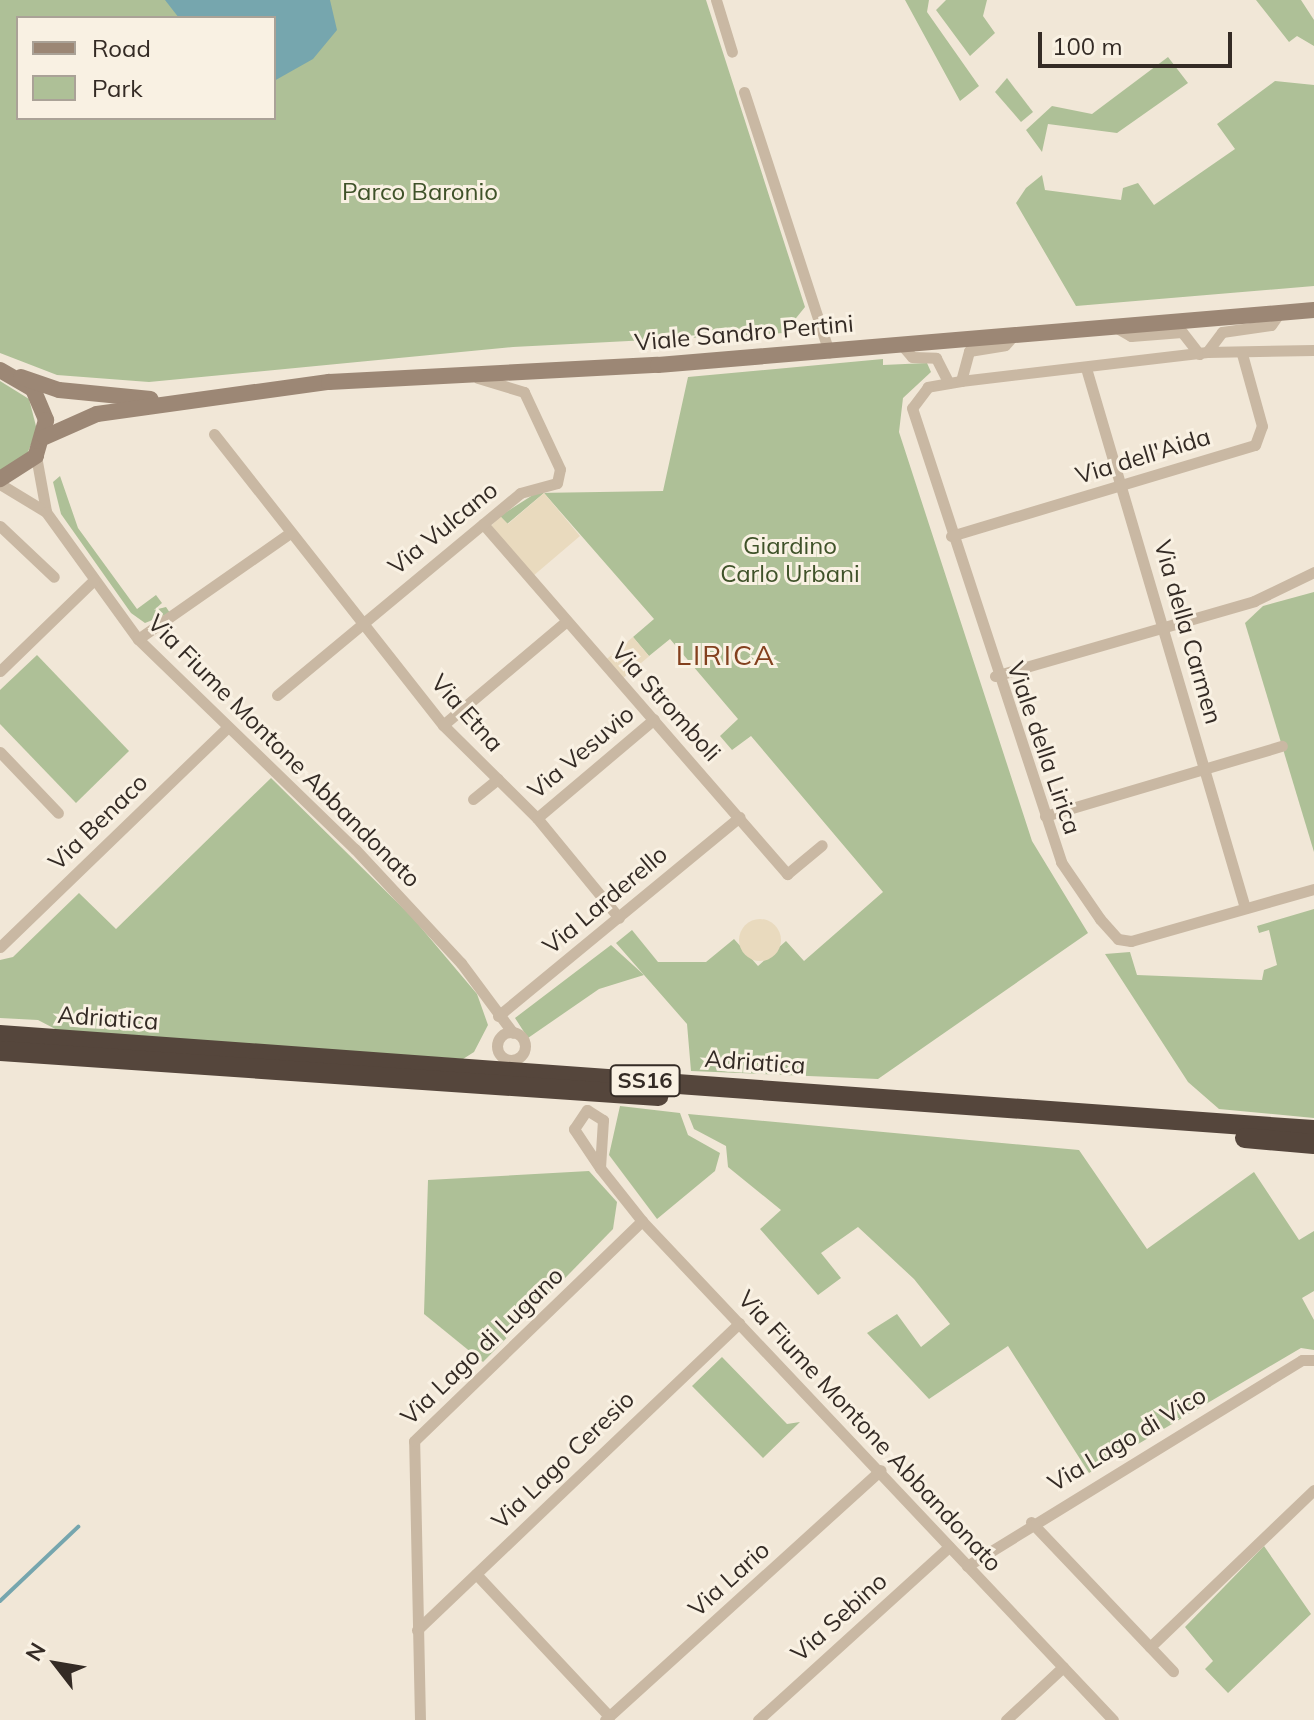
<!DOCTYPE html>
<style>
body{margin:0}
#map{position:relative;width:1314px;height:1720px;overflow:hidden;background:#f1e7d7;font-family:Mulish,sans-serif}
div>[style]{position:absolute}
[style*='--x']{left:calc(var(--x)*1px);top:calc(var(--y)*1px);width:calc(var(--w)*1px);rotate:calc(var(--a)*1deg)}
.green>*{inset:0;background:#aec097}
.plaza>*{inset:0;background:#e9dabe;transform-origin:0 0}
.round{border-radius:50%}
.water>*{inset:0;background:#76a6ae}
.stream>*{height:4px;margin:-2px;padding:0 2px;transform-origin:2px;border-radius:2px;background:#76a6ae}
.street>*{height:11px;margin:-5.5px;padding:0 5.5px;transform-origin:5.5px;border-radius:5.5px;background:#c9b8a3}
.street>.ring{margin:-5.5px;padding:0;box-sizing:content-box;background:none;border:11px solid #c9b8a3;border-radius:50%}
.secondary>*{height:16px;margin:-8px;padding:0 8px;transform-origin:8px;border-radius:8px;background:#9c8775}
.highway>*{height:20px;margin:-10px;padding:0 10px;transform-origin:10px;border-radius:10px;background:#55463c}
span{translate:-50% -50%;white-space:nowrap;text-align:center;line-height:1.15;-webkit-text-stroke:6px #f9f1e3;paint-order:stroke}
.shield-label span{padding:2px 6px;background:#f9f1e3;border:2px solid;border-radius:6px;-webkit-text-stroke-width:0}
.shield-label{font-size:22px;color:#342b25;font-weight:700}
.park-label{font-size:24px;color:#3f5229}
.street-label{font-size:24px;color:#342b25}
.quarter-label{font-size:28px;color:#83401e;letter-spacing:2px}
.legend{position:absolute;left:16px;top:16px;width:260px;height:104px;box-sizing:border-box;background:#f9f1e3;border:2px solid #aaa297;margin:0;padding:10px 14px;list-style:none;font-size:24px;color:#342b25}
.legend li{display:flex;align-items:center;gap:16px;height:40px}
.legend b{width:40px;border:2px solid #aaa297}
.north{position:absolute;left:16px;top:1624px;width:80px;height:80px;-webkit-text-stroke:6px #f9f1e3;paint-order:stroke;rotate:301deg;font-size:22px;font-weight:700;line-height:32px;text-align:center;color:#342b25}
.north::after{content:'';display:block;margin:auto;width:28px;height:36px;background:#342b25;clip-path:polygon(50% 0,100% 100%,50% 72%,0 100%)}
.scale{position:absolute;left:1038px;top:32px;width:194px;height:36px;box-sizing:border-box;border:4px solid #342b25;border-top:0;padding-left:10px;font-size:24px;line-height:28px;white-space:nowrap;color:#342b25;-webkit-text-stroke:6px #f9f1e3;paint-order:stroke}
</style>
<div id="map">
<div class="green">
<div style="clip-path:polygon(evenodd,0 0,706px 0,805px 307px,784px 333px,513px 347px,149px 382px,57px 375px,0 353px,0 0,18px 18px,274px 18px,274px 118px,18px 118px,18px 18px)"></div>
<div style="clip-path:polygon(905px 0,929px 0,927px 12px,979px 86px,960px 101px)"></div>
<div style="clip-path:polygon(946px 0,987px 0,983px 16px,995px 33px,970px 56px,936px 10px)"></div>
<div style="clip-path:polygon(1256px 0,1301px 0,1314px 20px,1314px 46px,1297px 36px,1289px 42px)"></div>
<div style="clip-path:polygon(1168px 57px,1188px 83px,1117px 133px,1048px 124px,1042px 152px,1026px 130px,1052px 106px,1092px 114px)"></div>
<div style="clip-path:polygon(1007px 78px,1033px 112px,1021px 122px,995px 92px)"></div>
<div style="clip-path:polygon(1275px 81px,1314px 85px,1314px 286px,1076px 306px,1016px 203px,1026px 188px,1042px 175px,1045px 190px,1121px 200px,1123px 188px,1138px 183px,1154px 205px,1235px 149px,1217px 124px)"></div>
<div style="clip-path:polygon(883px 359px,883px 365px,927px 363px,931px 372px,903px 398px,899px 432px,1032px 841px,1088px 933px,878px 1079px,691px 1071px,687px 1024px,616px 943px,632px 930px,658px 962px,706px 962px,734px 939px,758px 966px,786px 941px,804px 961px,883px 892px,751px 736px,732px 750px,720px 736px,738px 719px,670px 639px,649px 656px,633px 637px,654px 619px,544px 493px,507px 524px,500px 516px,536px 493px,663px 491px,688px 377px)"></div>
<div style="clip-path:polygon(0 381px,29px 399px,37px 430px,25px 459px,0 472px)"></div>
<div style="clip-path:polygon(60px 476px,78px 528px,137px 609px,156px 595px,162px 603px,154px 610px,166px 607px,170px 613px,145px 623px,131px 613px,61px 514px,53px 482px)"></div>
<div style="clip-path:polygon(1314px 592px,1314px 852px,1245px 623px,1263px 606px)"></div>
<div style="clip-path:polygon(37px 655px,129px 751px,76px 803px,0 724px,0 690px)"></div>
<div style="clip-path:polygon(271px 778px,412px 917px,477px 994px,488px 1025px,474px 1052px,463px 1059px,63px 1033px,38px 1020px,0 1018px,0 960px,13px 957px,79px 893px,116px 929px)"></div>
<div style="clip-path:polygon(1314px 909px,1314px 1118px,1219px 1109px,1188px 1082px,1105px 954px,1130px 952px,1137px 975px,1262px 980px,1264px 970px,1277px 965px,1269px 930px,1259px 933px,1257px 926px)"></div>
<div style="clip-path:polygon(611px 945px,644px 975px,599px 989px,528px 1038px,515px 1018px)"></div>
<div style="clip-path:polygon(620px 1106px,680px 1113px,688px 1135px,720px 1153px,715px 1171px,657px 1219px,609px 1155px)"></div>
<div style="clip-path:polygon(688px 1114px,1079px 1150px,1147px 1249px,1254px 1172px,1299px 1240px,1314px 1231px,1314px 1291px,1302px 1298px,1314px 1320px,1314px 1350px,1301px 1348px,1089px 1473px,1008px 1346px,929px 1399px,867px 1333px,897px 1314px,921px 1347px,950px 1324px,914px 1279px,858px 1227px,821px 1253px,841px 1278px,818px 1295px,760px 1229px,781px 1210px,728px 1167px,726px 1146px,694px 1129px)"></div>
<div style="clip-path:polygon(589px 1171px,617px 1202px,613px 1229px,483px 1362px,424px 1314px,428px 1180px)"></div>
<div style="clip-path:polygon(722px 1357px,787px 1424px,800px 1422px,763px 1458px,692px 1386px)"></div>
<div style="clip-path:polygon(1264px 1546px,1311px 1614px,1228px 1693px,1205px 1669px,1213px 1661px,1185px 1627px)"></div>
</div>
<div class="plaza">
<div style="clip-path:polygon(544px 493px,580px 536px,533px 576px,491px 526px,500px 516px,508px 524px)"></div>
<div style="left:633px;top:637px;width:25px;height:35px;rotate:50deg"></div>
<div class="round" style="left:739px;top:919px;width:42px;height:42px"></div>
</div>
<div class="water">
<div style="clip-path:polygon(165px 0,330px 0,337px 30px,313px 59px,274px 81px,274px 18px,179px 18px)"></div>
</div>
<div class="stream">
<div style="--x:0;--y:1601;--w:108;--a:-43.5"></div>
</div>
<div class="street">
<div style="--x:716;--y:0;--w:54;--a:72.9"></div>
<div style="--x:744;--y:92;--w:274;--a:71.9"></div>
<div style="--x:1117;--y:328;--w:16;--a:30"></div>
<div style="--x:1131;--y:336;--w:51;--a:-4.5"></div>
<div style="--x:1182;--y:332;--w:28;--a:52"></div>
<div style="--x:900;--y:343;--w:18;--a:49"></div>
<div style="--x:912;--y:357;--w:24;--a:2"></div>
<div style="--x:936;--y:358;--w:28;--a:63"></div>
<div style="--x:1314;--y:350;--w:107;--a:178.9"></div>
<div style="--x:1207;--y:352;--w:248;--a:173.3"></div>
<div style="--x:961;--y:381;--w:34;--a:170"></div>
<div style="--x:928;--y:387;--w:26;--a:127"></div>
<div style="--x:912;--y:408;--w:478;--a:71.8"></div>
<div style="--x:1061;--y:862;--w:69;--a:55.6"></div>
<div style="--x:1100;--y:919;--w:27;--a:48"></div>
<div style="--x:1118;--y:939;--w:13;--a:9"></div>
<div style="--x:1131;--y:941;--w:190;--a:-15.9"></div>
<div style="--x:1207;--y:352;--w:25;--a:-53"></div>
<div style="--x:1222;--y:332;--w:49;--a:-8.1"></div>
<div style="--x:1271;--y:325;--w:16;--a:-55"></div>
<div style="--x:1086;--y:368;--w:563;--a:73.59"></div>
<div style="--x:961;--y:381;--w:31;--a:-75"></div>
<div style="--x:969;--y:351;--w:36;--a:-9"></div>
<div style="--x:1005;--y:345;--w:15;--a:-48"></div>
<div style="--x:214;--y:434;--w:370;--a:51.8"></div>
<div style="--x:443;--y:725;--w:132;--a:44.7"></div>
<div style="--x:537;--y:818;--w:129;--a:50.6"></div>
<div style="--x:36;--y:456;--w:56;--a:79.7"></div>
<div style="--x:0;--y:484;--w:54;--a:31.3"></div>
<div style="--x:46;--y:512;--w:157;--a:54.1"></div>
<div style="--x:138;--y:639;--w:302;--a:44.1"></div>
<div style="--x:355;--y:849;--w:156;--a:47.1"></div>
<div style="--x:461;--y:963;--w:87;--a:53.4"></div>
<div style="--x:483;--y:524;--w:464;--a:49"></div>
<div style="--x:787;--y:874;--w:45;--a:-39.6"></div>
<div style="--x:0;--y:526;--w:74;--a:43.4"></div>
<div style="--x:951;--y:536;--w:317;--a:-16.7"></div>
<div style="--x:1255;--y:445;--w:20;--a:-70"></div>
<div style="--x:1262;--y:426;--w:75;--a:-105.5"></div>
<div style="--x:138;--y:639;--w:182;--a:-34.9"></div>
<div style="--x:0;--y:671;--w:131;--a:-44.1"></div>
<div style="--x:995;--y:676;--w:270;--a:-16.1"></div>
<div style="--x:1254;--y:601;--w:67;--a:-25.8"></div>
<div style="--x:277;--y:695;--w:316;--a:-39.7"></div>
<div style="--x:520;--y:493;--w:38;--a:-15"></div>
<div style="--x:557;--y:483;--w:14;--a:-78"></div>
<div style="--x:560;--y:469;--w:85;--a:-115.1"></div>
<div style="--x:524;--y:392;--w:48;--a:-163.1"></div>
<div style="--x:443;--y:725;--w:158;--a:-40.1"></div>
<div style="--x:0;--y:752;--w:84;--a:46.4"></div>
<div style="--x:473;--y:799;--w:32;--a:-39"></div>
<div style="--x:1045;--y:816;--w:247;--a:-16.5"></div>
<div style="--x:537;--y:818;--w:153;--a:-40.2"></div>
<div style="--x:0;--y:947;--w:315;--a:-44"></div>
<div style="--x:498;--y:1016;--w:313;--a:-39.5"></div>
<div class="ring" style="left:497px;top:1032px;width:17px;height:17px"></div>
<div style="--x:587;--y:1110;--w:19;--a:32"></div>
<div style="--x:603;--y:1120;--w:48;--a:93.6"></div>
<div style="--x:600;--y:1168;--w:47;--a:-123.7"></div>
<div style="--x:574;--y:1129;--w:23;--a:-56"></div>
<div style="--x:600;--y:1168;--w:68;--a:51.6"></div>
<div style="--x:642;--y:1221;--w:686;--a:46.65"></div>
<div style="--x:1031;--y:1522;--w:206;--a:46.4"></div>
<div style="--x:967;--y:1566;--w:393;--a:-31.6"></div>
<div style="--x:1302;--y:1360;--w:12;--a:0"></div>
<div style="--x:476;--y:1574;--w:195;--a:46.9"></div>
<div style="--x:417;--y:1630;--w:445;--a:-43.6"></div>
<div style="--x:1150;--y:1647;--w:227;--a:-43.8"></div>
<div style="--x:420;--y:1720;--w:279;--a:-91.2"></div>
<div style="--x:414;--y:1441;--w:317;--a:-44"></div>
<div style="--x:605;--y:1720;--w:372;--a:-42.2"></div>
<div style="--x:758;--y:1720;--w:258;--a:-42.2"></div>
<div style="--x:1006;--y:1720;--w:78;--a:-42.9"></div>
</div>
<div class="secondary">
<div style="--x:0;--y:370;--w:38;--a:30"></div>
<div style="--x:33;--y:389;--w:34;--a:67"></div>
<div style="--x:46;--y:420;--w:37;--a:106"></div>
<div style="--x:36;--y:456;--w:43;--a:147.4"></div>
<div style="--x:21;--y:377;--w:40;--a:18.9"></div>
<div style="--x:59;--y:390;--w:92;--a:5.6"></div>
<div style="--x:45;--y:437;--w:57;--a:-23.9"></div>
<div style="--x:97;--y:414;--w:234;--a:-7.9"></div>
<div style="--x:329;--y:382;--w:329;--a:-3"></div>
<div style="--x:658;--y:365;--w:658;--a:-4.79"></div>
</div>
<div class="highway">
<div style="--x:0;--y:1035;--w:1317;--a:4.14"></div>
<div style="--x:0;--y:1051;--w:660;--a:3.91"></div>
<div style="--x:1245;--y:1138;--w:69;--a:5"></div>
</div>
<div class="shield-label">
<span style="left:645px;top:1081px">SS16</span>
</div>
<div class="park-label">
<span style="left:420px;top:192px">Parco Baronio</span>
<span style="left:790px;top:560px">Giardino<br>Carlo Urbani</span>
</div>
<div class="street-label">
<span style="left:744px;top:333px;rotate:-5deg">Viale Sandro Pertini</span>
<span style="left:1143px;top:456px;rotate:-17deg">Via dell'Aida</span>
<span style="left:443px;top:528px;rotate:-39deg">Via Vulcano</span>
<span style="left:1188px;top:632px;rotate:74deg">Via della Carmen</span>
<span style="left:666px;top:702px;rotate:48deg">Via Stromboli</span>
<span style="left:467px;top:713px;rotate:48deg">Via Etna</span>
<span style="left:1044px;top:748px;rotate:71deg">Viale della Lirica</span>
<span style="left:284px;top:751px;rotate:45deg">Via Fiume Montone Abbandonato</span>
<span style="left:581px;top:752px;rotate:-40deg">Via Vesuvio</span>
<span style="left:98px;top:822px;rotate:-44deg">Via Benaco</span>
<span style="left:605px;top:900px;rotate:-40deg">Via Larderello</span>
<span style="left:108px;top:1018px;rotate:4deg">Adriatica</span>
<span style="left:755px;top:1062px;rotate:4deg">Adriatica</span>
<span style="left:482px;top:1346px;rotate:-44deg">Via Lago di Lugano</span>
<span style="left:870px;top:1431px;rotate:47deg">Via Fiume Montone Abbandonato</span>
<span style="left:1127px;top:1439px;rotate:-31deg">Via Lago di Vico</span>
<span style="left:563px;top:1460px;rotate:-44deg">Via Lago Ceresio</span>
<span style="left:729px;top:1579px;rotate:-42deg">Via Lario</span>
<span style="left:839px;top:1617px;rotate:-42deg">Via Sebino</span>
</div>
<div class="quarter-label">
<span style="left:726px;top:655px">LIRICA</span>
</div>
<ul class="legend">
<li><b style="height:10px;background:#9c8775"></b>Road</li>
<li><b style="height:22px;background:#aec097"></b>Park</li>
</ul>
<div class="north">N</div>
<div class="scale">100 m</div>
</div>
